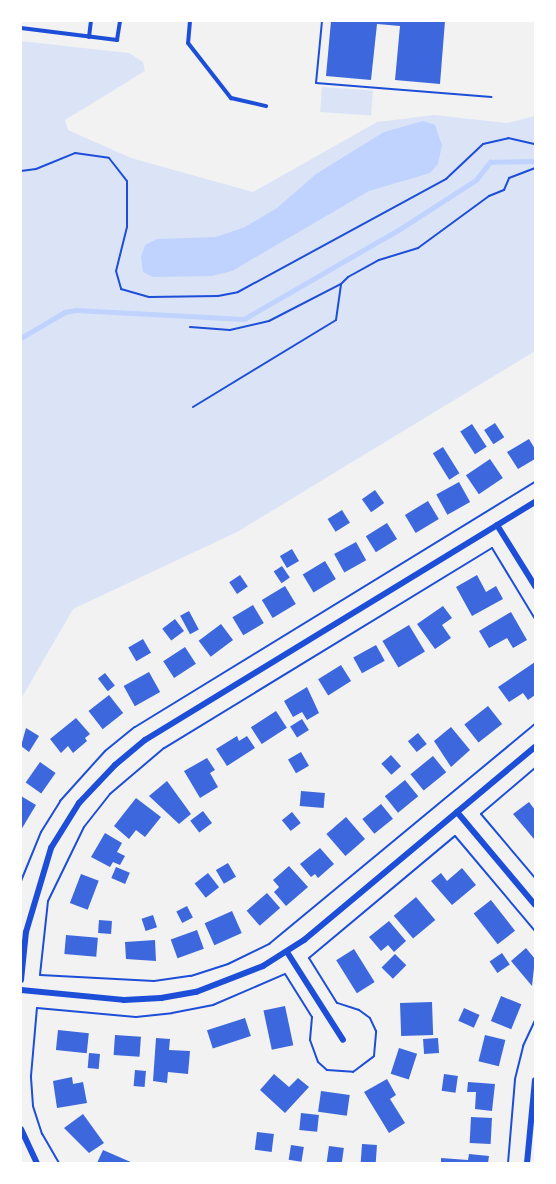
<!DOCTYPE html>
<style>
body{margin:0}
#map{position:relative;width:556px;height:1184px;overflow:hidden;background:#f2f2f2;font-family:Georgia,serif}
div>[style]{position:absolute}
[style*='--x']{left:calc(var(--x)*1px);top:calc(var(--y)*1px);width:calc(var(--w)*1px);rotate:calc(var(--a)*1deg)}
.green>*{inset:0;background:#dbe4f7;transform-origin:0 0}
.water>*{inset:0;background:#bfd3fe}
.stream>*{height:4.5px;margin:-2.25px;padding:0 2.25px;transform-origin:2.25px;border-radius:2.25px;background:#bfd3fe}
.building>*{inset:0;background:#3d67dc;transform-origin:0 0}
.path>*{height:2px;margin:-1px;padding:0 1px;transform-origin:1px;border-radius:1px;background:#1d4ed8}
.service>*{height:4px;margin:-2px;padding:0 2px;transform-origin:2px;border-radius:2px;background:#1d4ed8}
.minor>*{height:6px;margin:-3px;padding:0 3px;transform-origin:3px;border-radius:3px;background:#1d4ed8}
span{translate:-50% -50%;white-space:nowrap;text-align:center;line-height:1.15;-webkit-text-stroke:6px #fff;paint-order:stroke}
.frame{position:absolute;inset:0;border:22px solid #fff;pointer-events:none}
</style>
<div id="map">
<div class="green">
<div style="clip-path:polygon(21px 41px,129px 53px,143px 62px,145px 71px,65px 120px,68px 130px,131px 158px,253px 192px,377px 122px,434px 115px,507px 123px,535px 116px,535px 351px,237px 532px,73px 609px,21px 699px)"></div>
<div style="left:322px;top:87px;width:51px;height:25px;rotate:4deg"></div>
</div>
<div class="water">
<div style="clip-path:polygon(423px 121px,435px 125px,442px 145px,438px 164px,430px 173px,369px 191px,232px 271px,212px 276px,153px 277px,143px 272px,141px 257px,145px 245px,157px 239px,216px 237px,245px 227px,277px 208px,316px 174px,384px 132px)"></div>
</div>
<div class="stream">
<div style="--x:21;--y:338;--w:51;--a:-30.6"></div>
<div style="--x:65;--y:312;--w:11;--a:-10"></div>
<div style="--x:76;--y:310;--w:168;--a:3.1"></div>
<div style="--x:244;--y:319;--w:180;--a:-30"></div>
<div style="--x:400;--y:229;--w:90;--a:-32.8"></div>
<div style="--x:476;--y:180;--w:23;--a:-52"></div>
<div style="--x:490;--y:162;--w:45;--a:-1.3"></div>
</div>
<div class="building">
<div style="clip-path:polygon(331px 21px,445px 21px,440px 84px,395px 80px,400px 26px,377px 24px,371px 80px,326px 76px)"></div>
<div style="left:495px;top:423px;width:17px;height:13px;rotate:57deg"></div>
<div style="left:472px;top:424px;width:27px;height:14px;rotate:57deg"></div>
<div style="clip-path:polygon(529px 439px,535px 449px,535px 459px,518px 469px,507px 452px)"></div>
<div style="left:443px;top:447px;width:31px;height:12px;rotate:58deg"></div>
<div style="left:490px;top:459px;width:23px;height:29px;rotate:56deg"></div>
<div style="left:459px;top:482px;width:23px;height:26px;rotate:61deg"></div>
<div style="left:375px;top:490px;width:16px;height:16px;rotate:55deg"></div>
<div style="left:428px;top:501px;width:21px;height:27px;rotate:59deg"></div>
<div style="left:342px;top:510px;width:15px;height:17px;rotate:58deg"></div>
<div style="left:387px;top:523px;width:19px;height:25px;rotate:58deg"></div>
<div style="left:356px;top:542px;width:21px;height:25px;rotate:61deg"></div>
<div style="left:292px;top:549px;width:14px;height:14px;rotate:60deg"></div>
<div style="left:325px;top:561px;width:21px;height:26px;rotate:59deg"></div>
<div style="left:282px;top:566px;width:14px;height:10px;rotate:56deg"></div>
<div style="left:240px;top:575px;width:14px;height:13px;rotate:56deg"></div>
<div style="clip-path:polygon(477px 575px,486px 592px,496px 586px,503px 599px,472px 616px,456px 587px)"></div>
<div style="left:285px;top:586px;width:21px;height:27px;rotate:59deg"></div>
<div style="left:253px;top:605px;width:21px;height:24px;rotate:59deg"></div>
<div style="clip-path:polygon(443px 606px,452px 618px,442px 625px,451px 638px,435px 649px,417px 624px)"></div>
<div style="left:189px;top:611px;width:21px;height:10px;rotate:62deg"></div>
<div style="clip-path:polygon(511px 612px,527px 640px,513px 648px,507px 638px,489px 648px,479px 631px)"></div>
<div style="left:175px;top:619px;width:15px;height:16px;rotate:53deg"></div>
<div style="left:221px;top:624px;width:20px;height:28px;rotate:53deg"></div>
<div style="left:409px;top:625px;width:31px;height:31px;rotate:59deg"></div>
<div style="left:143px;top:639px;width:16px;height:17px;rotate:60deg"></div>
<div style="left:376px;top:645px;width:18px;height:26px;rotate:61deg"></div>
<div style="left:185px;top:647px;width:20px;height:26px;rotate:57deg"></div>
<div style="clip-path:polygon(535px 662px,535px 695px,528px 700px,523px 693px,509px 702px,498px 687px)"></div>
<div style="left:341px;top:665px;width:19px;height:27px;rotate:58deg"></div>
<div style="left:149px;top:672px;width:23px;height:29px;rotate:61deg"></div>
<div style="left:105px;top:673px;width:16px;height:9px;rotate:52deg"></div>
<div style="clip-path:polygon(307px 687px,319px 713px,307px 720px,302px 712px,293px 717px,284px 701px)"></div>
<div style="left:109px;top:695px;width:23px;height:26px;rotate:52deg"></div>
<div style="left:488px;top:706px;width:23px;height:30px;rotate:52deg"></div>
<div style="left:276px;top:711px;width:20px;height:30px;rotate:57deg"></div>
<div style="clip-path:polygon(76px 718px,90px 734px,85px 738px,87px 741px,73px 753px,68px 746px,61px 753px,50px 739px)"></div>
<div style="left:302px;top:719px;width:13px;height:14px;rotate:58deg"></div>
<div style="clip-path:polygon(451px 727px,470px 750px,451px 767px,434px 741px)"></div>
<div style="clip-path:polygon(26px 728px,39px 736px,29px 752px,21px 746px)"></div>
<div style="left:418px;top:733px;width:14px;height:13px;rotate:51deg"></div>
<div style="clip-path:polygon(237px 736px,239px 741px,247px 736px,255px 748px,227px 766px,216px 749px)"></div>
<div style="left:301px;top:752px;width:16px;height:15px;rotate:60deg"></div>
<div style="left:391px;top:755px;width:15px;height:13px;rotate:48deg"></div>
<div style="left:433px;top:756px;width:21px;height:29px;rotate:51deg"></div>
<div style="clip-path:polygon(207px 758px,215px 770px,210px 773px,218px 787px,200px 798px,184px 771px)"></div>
<div style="left:40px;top:762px;width:19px;height:25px;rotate:35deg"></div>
<div style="left:405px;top:780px;width:21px;height:26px;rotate:51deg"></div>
<div style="clip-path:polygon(167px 781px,191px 814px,179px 824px,149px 796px)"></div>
<div style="left:301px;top:791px;width:24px;height:15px;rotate:5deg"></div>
<div style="clip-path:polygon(21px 796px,36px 805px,21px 830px)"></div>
<div style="clip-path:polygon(136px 798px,161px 817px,145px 837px,136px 830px,129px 839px,114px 826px)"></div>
<div style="clip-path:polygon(529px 802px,535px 810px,534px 839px,513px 814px)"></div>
<div style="left:381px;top:804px;width:19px;height:24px;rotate:51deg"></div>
<div style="left:203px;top:811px;width:15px;height:16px;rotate:53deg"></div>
<div style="left:292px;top:812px;width:14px;height:13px;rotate:51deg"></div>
<div style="left:346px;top:817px;width:29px;height:26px;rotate:49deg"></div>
<div style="clip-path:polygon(105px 833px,122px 843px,117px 852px,125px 856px,120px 865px,113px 862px,110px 867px,91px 857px)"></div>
<div style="clip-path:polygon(320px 848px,334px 864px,318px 878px,315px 874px,311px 877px,300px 864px)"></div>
<div style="left:228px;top:863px;width:16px;height:14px;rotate:60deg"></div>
<div style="clip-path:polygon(289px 866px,308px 887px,286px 906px,274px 892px,279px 887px,273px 880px)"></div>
<div style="left:116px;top:867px;width:15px;height:12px;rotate:23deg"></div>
<div style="clip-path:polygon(462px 868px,476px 885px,452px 905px,431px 881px,441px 873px,447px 881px)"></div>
<div style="left:208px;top:873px;width:18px;height:17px;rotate:52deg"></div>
<div style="left:81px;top:874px;width:19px;height:31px;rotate:21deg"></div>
<div style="left:267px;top:893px;width:20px;height:27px;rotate:49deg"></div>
<div style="left:416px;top:897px;width:30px;height:29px;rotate:50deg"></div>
<div style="left:491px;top:900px;width:39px;height:22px;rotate:52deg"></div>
<div style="left:187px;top:906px;width:13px;height:12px;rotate:63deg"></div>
<div style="left:232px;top:911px;width:24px;height:30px;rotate:66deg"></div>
<div style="left:153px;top:915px;width:13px;height:12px;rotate:72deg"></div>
<div style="left:99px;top:920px;width:13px;height:13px;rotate:4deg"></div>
<div style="clip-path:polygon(389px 921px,406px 941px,394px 952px,388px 945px,381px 951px,369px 937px)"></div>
<div style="left:197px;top:930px;width:20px;height:28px;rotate:70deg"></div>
<div style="left:66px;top:935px;width:32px;height:19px;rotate:5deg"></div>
<div style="clip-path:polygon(155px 940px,156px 961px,126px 959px,125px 942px)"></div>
<div style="clip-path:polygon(526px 948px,535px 959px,532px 986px,511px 961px)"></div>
<div style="left:354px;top:949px;width:39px;height:21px;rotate:58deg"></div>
<div style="left:502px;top:953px;width:14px;height:15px;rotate:56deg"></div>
<div style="left:395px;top:954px;width:16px;height:19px;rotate:45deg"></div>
<div style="left:501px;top:996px;width:22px;height:27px;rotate:22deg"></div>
<div style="left:432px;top:1002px;width:33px;height:32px;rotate:88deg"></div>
<div style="left:285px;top:1006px;width:40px;height:22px;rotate:78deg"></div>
<div style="left:464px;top:1008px;width:17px;height:14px;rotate:24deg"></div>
<div style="left:245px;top:1018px;width:19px;height:40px;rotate:72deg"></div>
<div style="left:58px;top:1030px;width:31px;height:20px;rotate:6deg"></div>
<div style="left:115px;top:1035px;width:26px;height:20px;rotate:4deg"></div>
<div style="left:485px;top:1035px;width:21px;height:27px;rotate:14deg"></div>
<div style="clip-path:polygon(156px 1038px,170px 1039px,169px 1050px,190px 1051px,188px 1074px,168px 1072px,167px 1083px,153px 1081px)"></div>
<div style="left:438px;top:1038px;width:15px;height:15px;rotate:86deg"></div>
<div style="left:399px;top:1048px;width:19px;height:27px;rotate:18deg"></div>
<div style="left:89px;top:1053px;width:11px;height:15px;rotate:5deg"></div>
<div style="left:135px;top:1070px;width:11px;height:16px;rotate:5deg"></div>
<div style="clip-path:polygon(274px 1074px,289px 1087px,298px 1078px,309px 1087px,285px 1113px,260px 1090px)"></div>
<div style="left:444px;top:1074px;width:14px;height:17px;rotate:8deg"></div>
<div style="clip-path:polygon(72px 1077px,73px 1084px,83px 1082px,87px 1103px,57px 1108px,53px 1081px)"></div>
<div style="clip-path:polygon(387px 1079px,396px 1095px,390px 1099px,405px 1123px,389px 1133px,364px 1092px)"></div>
<div style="clip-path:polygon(468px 1082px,495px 1084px,492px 1111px,475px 1109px,476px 1092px,467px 1092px)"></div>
<div style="left:321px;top:1091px;width:29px;height:21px;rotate:8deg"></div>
<div style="left:301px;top:1113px;width:18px;height:17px;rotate:6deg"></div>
<div style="clip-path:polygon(83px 1114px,104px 1143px,89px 1153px,64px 1128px)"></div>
<div style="left:471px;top:1117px;width:21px;height:26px;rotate:3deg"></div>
<div style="left:257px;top:1132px;width:17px;height:18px;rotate:7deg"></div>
<div style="left:362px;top:1144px;width:15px;height:19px;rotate:4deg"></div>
<div style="left:291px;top:1145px;width:13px;height:15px;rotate:9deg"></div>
<div style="left:329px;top:1146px;width:15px;height:17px;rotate:8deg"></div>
<div style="clip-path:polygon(103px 1150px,133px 1163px,97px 1163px)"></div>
<div style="clip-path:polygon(469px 1154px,489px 1156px,488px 1163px,441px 1163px,441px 1158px,468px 1160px)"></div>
</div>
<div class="path">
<div style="--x:322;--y:21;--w:62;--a:95.5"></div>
<div style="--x:316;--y:83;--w:176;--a:4.6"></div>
<div style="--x:21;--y:171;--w:15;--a:-8"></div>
<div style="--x:36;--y:169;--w:42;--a:-22.3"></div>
<div style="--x:75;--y:153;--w:34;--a:8"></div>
<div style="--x:109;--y:158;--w:29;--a:52"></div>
<div style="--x:127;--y:181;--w:46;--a:90"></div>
<div style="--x:127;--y:227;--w:45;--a:104"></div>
<div style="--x:116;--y:271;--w:19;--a:74"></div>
<div style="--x:121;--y:289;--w:29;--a:16"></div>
<div style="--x:149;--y:297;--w:69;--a:-0.8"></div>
<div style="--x:218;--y:296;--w:20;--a:-11"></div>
<div style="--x:238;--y:292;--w:237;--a:-28.5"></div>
<div style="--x:446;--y:179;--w:51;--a:-43.4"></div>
<div style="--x:483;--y:144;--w:26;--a:-13"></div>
<div style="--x:508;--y:138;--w:28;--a:13"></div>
<div style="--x:190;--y:327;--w:40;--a:4.3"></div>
<div style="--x:230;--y:330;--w:40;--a:-13"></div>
<div style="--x:269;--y:321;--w:81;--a:-27.2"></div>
<div style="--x:193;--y:407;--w:167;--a:-31.3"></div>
<div style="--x:336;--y:320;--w:36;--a:-82"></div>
<div style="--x:341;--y:284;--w:10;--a:-45"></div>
<div style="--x:348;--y:277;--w:35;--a:-29"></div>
<div style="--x:379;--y:260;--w:41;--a:-17.1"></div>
<div style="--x:418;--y:248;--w:88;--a:-36.2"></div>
<div style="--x:489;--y:196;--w:16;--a:-22"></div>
<div style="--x:504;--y:190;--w:13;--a:-67"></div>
<div style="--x:509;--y:178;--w:28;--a:-21"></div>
<div style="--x:535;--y:619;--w:83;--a:-121.2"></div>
<div style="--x:492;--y:548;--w:384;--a:148.6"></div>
<div style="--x:164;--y:748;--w:71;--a:139.6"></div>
<div style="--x:110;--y:794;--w:42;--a:128.2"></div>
<div style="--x:84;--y:827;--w:82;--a:115.9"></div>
<div style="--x:48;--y:901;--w:74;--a:96.2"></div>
<div style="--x:40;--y:975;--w:114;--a:3"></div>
<div style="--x:154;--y:981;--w:37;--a:-8"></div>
<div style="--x:191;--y:976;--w:39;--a:-18"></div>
<div style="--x:228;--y:964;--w:46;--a:-26"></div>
<div style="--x:269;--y:944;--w:345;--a:-39.6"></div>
<div style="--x:535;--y:768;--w:71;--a:139.6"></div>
<div style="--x:481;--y:814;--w:84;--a:49.8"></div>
<div style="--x:21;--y:881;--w:53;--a:-67.8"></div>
<div style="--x:41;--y:832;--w:36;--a:-58"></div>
<div style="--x:60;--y:801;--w:67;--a:-48"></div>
<div style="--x:105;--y:751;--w:38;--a:-39"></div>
<div style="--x:135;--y:727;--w:469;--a:-31.5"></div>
<div style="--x:59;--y:1163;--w:34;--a:-120"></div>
<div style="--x:42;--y:1134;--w:29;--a:-108"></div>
<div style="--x:33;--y:1106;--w:30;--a:-94"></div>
<div style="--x:31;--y:1076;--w:68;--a:-85"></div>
<div style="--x:37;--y:1008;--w:99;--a:5.2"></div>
<div style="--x:136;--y:1017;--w:36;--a:-6"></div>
<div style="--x:172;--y:1013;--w:42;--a:-11"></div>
<div style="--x:213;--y:1005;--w:78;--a:-23.3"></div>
<div style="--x:285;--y:974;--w:51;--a:57.9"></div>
<div style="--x:312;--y:1017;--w:23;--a:95"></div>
<div style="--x:310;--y:1040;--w:23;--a:70"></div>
<div style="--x:318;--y:1062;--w:12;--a:42"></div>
<div style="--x:327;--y:1070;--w:26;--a:4"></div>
<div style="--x:353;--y:1072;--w:26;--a:-37"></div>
<div style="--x:374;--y:1056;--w:25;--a:-85"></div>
<div style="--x:376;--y:1031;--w:14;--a:-115"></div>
<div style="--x:370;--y:1018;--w:14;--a:-144"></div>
<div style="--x:359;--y:1010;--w:23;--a:-162"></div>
<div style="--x:337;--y:1003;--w:53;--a:-121.9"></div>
<div style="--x:309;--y:958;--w:190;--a:-39.9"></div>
<div style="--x:455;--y:836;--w:124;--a:49.9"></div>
<div style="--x:508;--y:1163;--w:84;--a:-85.2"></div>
<div style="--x:515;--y:1079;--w:34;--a:-76"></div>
<div style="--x:523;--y:1046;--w:29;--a:-65"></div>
</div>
<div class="service">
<div style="--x:190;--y:21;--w:22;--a:95"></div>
<div style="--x:188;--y:43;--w:70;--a:52"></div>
<div style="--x:231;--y:98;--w:36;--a:13"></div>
<div style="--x:21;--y:28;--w:97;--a:7.1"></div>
<div style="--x:117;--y:40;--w:19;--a:-81"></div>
<div style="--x:89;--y:37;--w:16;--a:-83"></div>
</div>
<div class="minor">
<div style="--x:497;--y:525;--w:72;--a:58.1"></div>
<div style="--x:457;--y:812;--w:121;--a:50"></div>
<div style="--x:287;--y:952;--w:104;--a:57.5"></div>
<div style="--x:21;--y:980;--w:48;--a:-84.1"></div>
<div style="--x:26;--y:932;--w:88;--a:-73.4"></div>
<div style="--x:51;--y:848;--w:53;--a:-58.1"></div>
<div style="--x:79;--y:803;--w:52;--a:-46.5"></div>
<div style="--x:115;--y:765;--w:39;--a:-40"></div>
<div style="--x:145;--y:740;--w:457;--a:-31.4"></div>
<div style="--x:21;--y:990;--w:103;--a:5.5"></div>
<div style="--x:124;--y:1000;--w:37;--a:-3"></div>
<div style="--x:161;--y:998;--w:36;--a:-10"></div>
<div style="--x:196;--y:992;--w:72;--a:-21.2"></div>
<div style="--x:263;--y:966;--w:49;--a:-32.4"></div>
<div style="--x:304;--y:940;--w:301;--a:-39.9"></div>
<div style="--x:21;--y:1129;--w:38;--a:65"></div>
<div style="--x:527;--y:1163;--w:83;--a:-84.5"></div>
</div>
<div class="frame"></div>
</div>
